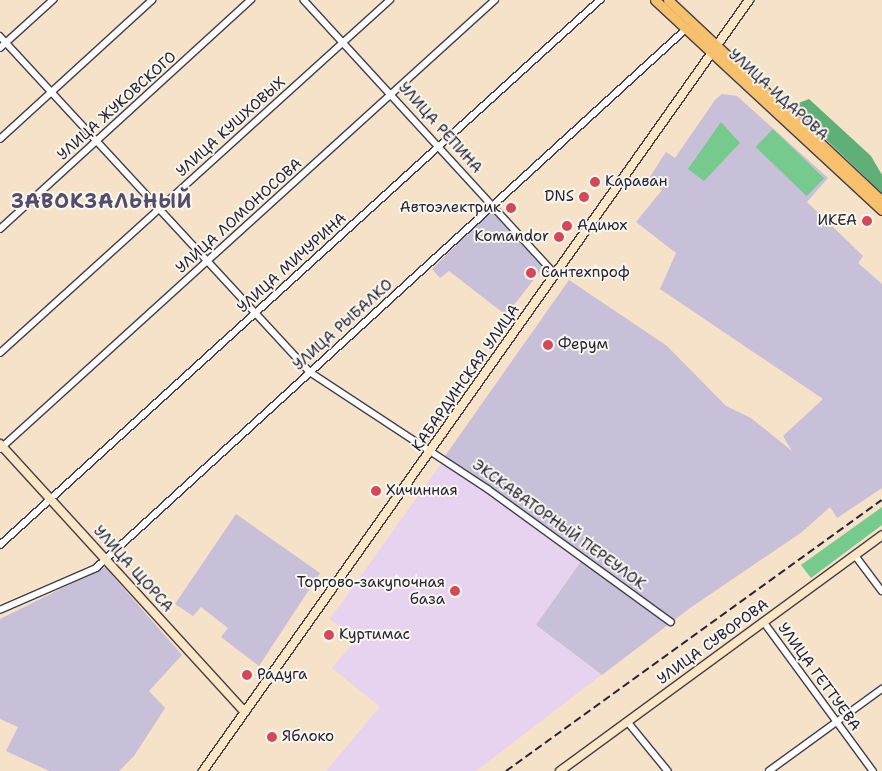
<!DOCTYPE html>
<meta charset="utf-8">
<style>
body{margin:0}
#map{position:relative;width:882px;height:771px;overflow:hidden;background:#f5e2c8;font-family:"Shantell Sans",sans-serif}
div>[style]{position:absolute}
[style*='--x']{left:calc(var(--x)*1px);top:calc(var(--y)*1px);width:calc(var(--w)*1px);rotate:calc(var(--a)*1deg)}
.built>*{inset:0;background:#e7d2ef}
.industrial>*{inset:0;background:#c8bfd8}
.green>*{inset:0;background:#76ca8d;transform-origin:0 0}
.forest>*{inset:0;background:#60ae78}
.roads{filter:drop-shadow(1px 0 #423f50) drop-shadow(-1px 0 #423f50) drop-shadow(0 1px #423f50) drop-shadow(0 -1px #423f50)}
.street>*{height:5.5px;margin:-2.75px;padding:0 2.75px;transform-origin:2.75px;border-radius:2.75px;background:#fff}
.secondary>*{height:8px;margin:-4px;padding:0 4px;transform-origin:4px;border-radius:4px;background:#fce6c4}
.primary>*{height:9px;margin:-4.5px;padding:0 4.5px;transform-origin:4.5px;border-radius:4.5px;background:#f7c06c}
.rail>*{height:2px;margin-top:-1px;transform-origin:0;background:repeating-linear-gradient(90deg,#22223b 0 8px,transparent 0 12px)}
.dots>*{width:14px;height:14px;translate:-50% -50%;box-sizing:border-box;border:2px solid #fbf7ec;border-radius:50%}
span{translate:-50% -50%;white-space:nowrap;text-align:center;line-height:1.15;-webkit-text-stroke:4px #fbf7ec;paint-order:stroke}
.street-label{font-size:15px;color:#22223b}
.poi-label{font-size:15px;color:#22223b}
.left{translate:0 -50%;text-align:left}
.right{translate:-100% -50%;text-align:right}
.district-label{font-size:20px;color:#524d6c;font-weight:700;letter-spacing:1px}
</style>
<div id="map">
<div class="built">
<div style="clip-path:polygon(443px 461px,580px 562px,536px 625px,601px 675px,476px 771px,326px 771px,380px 707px,332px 668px,356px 640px,330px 619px)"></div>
</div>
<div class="industrial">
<div style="clip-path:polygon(722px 94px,737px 96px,828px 178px,807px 202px,863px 256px,858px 263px,882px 284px,882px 488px,837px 518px,830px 507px,802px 532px,690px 608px,602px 675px,536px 625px,584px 557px,445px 456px,569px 280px,667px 346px,726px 406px,751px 418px,792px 451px,783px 436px,823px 399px,660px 289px,676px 253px,636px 222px,662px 190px,648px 180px,662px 158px,666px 152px,675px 158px,715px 100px)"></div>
<div style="clip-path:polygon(491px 211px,543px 268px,506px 315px,449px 271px,440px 278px,432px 269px)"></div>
<div style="clip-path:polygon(236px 514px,320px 573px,259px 666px,221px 637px,228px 628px,201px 607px,193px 616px,175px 604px)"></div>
<div style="clip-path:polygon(105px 567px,182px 655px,149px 691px,165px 708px,134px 756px,119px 771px,49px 771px,6px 751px,18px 727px,0 719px,0 619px)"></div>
</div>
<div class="green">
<div style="clip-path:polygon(721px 122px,740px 143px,704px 181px,688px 169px)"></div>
<div style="left:773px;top:129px;width:71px;height:25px;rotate:44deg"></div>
<div style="clip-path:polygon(882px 507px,882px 525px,811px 578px,801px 565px)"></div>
</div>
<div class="forest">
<div style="clip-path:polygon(809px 99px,871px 156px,882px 175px,882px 193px,791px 106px)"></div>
</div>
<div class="roads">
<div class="street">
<div style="--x:304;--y:0;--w:373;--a:47.5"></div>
<div style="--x:0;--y:36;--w:457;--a:47.3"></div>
<div style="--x:310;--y:372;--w:213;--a:33.3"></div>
<div style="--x:488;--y:489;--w:226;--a:36"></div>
<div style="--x:0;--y:48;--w:72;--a:-42.2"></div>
<div style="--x:0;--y:139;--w:206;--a:-42.4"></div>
<div style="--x:0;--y:229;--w:340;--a:-42.4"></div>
<div style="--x:0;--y:353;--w:526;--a:-42.15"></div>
<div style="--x:0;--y:449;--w:668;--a:-42.21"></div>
<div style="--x:0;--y:545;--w:811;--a:-42.25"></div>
<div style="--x:855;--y:555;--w:45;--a:53.1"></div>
<div style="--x:0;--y:610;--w:105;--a:-23.6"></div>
<div style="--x:96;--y:568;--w:798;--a:-42.41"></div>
<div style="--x:764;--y:622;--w:185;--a:53.8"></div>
<div style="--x:628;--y:722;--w:63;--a:50.8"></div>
<div style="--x:769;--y:771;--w:140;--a:-36"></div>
</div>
<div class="secondary">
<div style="--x:0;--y:444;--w:363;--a:47.6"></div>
<div style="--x:203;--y:771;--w:945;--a:-54.69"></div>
<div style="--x:560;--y:771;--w:399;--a:-36.2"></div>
</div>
<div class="primary">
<div style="--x:655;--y:0;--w:309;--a:42.8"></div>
<div style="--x:668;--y:0;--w:294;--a:43.2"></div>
</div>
</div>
<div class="rail">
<div style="--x:506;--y:771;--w:463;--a:-35.8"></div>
</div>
<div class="dots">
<div style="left:595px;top:182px;background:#d1495b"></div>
<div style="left:584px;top:197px;background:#d1495b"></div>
<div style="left:511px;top:208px;background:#d1495b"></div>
<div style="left:867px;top:221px;background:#d1495b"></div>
<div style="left:567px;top:226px;background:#d1495b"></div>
<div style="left:559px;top:237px;background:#d1495b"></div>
<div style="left:531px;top:273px;background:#d1495b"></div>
<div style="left:548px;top:345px;background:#d1495b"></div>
<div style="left:376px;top:491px;background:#d1495b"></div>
<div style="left:455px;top:591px;background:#d1495b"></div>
<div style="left:329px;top:635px;background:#d1495b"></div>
<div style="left:247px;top:675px;background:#d1495b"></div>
<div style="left:272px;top:737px;background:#d1495b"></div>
</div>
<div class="street-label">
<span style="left:778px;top:95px;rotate:42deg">УЛИЦА ИДАРОВА</span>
<span style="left:117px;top:106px;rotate:-42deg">УЛИЦА ЖУКОВСКОГО</span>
<span style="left:231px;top:127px;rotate:-42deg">УЛИЦА КУШХОВЫХ</span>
<span style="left:440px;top:128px;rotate:48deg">УЛИЦА РЕПИНА</span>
<span style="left:239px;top:216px;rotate:-42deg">УЛИЦА ЛОМОНОСОВА</span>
<span style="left:292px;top:263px;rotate:-42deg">УЛИЦА МИЧУРИНА</span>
<span style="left:343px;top:325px;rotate:-42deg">УЛИЦА РЫБАЛКО</span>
<span style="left:466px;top:378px;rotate:-55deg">КАБАРДИНСКАЯ УЛИЦА</span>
<span style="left:559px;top:525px;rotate:36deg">ЭКСКАВАТОРНЫЙ ПЕРЕУЛОК</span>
<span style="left:133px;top:569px;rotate:48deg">УЛИЦА ЩОРСА</span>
<span style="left:713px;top:642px;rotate:-36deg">УЛИЦА СУВОРОВА</span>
<span style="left:819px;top:677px;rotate:54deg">УЛИЦА ГЕТТУЕВА</span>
</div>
<div class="poi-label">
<span class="left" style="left:605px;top:182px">Караван</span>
<span class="right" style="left:574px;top:197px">DNS</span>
<span class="right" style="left:501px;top:208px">Автоэлектрик</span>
<span class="right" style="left:857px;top:221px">ИКЕА</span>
<span class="left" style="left:577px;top:226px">Адиюх</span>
<span class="right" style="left:549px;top:237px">Komandor</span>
<span class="left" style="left:541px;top:273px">Сантехпроф</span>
<span class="left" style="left:558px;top:345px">Ферум</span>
<span class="left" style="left:386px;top:491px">Хичинная</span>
<span class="right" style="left:445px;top:591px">Торгово-закупочная<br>база</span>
<span class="left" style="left:339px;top:635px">Куртимас</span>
<span class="left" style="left:257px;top:675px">Радуга</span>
<span class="left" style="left:282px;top:737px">Яблоко</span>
</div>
<div class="district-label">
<span style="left:102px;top:201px">ЗАВОКЗАЛЬНЫЙ</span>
</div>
</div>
